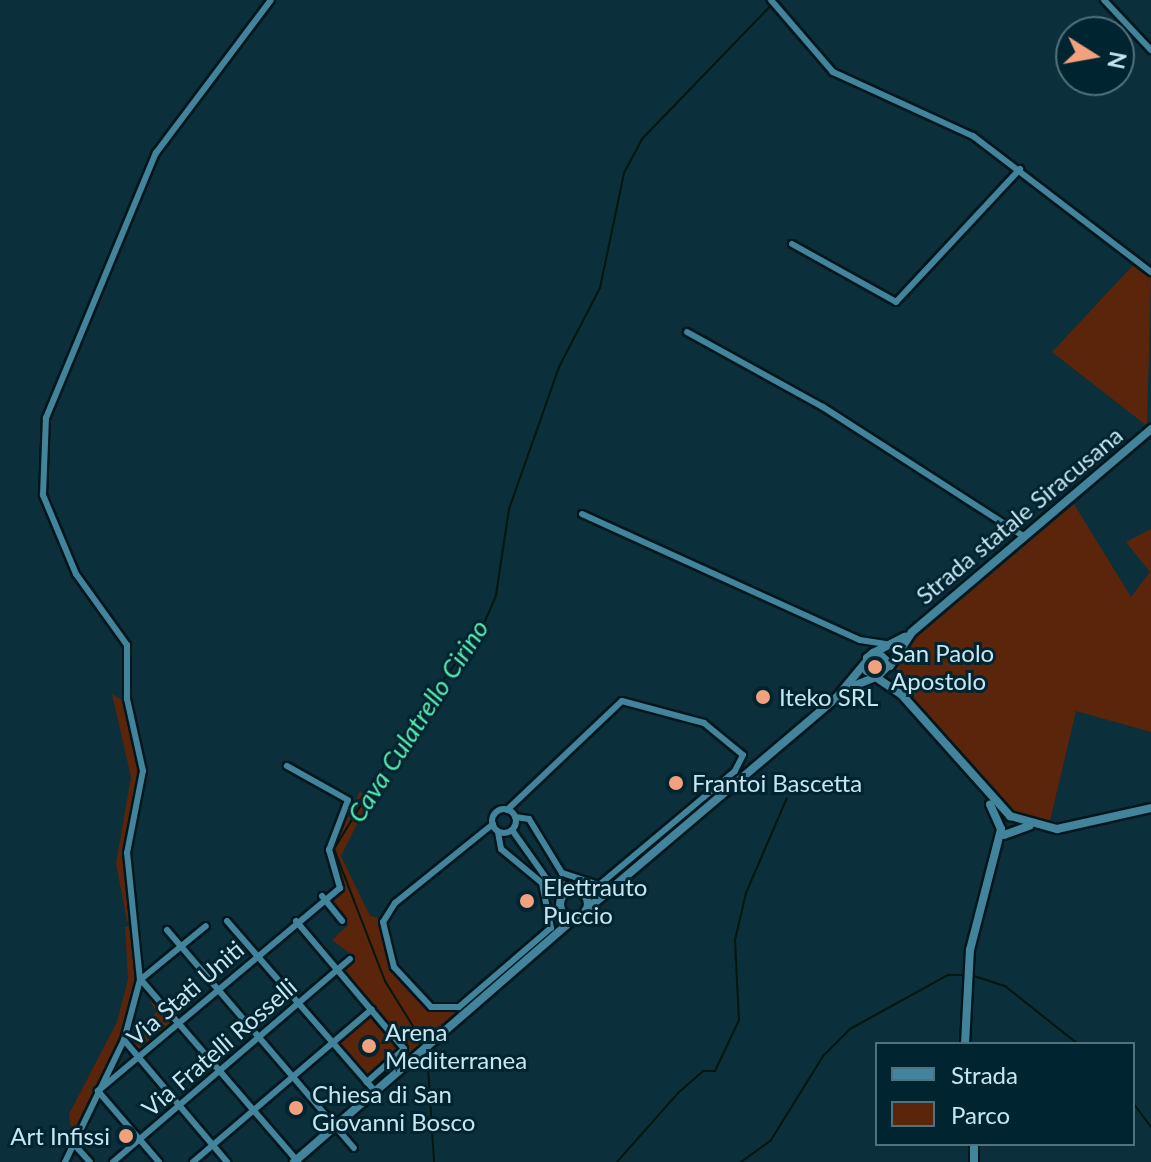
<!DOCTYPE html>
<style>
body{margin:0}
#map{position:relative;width:1151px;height:1162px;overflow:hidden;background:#0b2f3b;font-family:Lato,sans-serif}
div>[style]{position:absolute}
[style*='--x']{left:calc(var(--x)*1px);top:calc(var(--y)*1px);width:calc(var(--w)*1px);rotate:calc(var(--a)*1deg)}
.green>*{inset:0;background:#5a250b;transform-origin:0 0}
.stream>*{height:2px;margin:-1px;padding:0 1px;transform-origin:1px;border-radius:1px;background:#04160e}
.roads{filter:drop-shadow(2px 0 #02161d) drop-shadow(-2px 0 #02161d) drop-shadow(0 2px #02161d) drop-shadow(0 -2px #02161d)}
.street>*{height:6px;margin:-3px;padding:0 3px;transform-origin:3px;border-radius:3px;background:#42849b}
.street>.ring{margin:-3px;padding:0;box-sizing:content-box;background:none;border:6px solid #42849b;border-radius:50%}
.secondary>*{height:8px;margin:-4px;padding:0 4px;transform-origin:4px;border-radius:4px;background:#42849b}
.secondary>.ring{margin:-4px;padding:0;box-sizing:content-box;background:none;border:8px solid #42849b;border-radius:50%}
.dots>*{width:22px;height:22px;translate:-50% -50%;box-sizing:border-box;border:4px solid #012530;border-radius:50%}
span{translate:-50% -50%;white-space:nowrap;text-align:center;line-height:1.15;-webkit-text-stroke:6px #012530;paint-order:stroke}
.street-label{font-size:24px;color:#c6e6f3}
.poi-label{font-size:24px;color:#c6e6f3}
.left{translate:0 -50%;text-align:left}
.right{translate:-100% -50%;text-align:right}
.water-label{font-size:26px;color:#5ae8af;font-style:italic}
.legend{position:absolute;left:875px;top:1042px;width:260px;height:104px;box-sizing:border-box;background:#012530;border:2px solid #50727e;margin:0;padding:10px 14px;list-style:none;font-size:24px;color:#c6e6f3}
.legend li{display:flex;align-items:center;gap:16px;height:40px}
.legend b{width:40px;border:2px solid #50727e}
.north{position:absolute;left:1055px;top:16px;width:80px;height:80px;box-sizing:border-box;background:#012530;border:2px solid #50727e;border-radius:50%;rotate:101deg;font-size:22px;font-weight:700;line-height:32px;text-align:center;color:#c6e6f3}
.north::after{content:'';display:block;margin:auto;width:28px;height:36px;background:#f2a17e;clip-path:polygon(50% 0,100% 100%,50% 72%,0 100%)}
</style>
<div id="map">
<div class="green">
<div style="clip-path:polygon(1137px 261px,1151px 275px,1147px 426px,1052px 352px)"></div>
<div style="clip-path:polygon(1074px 504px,1131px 597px,1150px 572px,1126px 542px,1151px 529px,1151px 732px,1076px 711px,1049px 825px,1011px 812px,905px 692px,895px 666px,912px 641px)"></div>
<div style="clip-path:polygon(112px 694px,125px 702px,140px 771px,125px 853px,132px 919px,127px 922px,116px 863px,131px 777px)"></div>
<div style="clip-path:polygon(360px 791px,370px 799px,341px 856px,370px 916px,381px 918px,388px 963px,422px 1006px,461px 1014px,375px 1087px,407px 1048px,341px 969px,351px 954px,332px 940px,348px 925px,326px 897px,342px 888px,332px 851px)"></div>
<div style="clip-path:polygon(135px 925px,135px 990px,114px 1056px,72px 1136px,69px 1114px,117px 1022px,128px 979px,125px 927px)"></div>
<div style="clip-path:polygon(147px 993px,174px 1022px,139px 1052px,130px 1042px,156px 1012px)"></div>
<div style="left:371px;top:1016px;width:44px;height:43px;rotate:49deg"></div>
</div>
<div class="stream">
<div style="--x:974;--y:976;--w:33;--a:18"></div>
<div style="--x:1005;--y:986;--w:93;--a:38.5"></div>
<div style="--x:424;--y:1044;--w:74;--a:-121.8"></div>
<div style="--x:385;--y:981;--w:142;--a:-111.1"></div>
<div style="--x:334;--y:849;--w:142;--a:-58.6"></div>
<div style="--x:408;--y:728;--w:127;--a:-53.7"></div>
<div style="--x:483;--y:626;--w:34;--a:-67"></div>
<div style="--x:496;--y:595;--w:87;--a:-81.4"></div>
<div style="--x:509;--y:509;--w:151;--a:-70.6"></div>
<div style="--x:559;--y:367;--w:89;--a:-62.6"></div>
<div style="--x:600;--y:288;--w:117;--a:-78.2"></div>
<div style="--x:624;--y:173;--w:38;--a:-62"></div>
<div style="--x:642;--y:139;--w:193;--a:-46"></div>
<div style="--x:427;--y:1050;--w:112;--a:86.4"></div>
<div style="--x:1133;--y:1103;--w:30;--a:53"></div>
<div style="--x:617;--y:1162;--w:92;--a:-48.5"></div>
<div style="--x:678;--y:1093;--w:33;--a:-41"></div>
<div style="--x:703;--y:1071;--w:12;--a:0"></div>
<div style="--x:715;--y:1071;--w:56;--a:-64.8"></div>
<div style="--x:739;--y:1020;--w:80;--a:-92.9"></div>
<div style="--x:735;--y:940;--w:48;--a:-76.8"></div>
<div style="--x:746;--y:893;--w:103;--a:-66.7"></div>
<div style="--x:741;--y:1162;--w:37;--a:-36"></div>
<div style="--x:771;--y:1140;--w:99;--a:-58.2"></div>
<div style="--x:823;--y:1056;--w:38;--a:-45"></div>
<div style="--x:850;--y:1029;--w:112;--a:-28.9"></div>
<div style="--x:948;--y:975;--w:19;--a:0"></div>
</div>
<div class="roads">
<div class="street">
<div style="--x:771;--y:0;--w:95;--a:49.3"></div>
<div style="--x:833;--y:72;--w:154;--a:24.6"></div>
<div style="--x:973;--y:136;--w:224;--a:37.4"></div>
<div style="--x:1104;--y:0;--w:69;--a:46.8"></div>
<div style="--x:792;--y:244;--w:119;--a:29.1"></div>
<div style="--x:896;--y:302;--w:182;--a:-47"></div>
<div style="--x:687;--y:332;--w:155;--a:28.9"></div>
<div style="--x:823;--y:407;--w:240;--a:32.8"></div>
<div style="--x:582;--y:514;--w:305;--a:24.4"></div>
<div style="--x:860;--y:640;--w:26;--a:9"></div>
<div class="ring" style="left:492px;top:809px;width:18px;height:18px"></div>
<div style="--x:507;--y:810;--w:158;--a:-43.5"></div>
<div style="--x:622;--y:701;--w:85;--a:15"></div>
<div style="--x:704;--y:723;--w:50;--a:39.4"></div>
<div style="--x:743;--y:755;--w:18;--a:117"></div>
<div style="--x:735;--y:771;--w:177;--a:140"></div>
<div style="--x:599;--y:885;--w:39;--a:-162"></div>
<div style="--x:562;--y:873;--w:63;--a:-121.4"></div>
<div style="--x:529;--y:819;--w:14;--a:-172"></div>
<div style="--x:493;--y:824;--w:126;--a:141.1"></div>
<div style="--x:395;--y:903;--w:22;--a:122"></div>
<div style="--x:383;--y:922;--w:46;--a:76.3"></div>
<div style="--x:394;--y:967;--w:54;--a:47.2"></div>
<div style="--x:431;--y:1007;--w:28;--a:0"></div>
<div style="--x:459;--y:1007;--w:121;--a:-40.7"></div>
<div style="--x:551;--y:928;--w:46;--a:-101.3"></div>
<div style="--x:542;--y:883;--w:53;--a:-140.3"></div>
<div style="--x:501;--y:849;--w:17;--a:-100"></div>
<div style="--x:512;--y:830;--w:85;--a:54.6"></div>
<div style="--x:556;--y:881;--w:23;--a:23"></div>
<div style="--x:322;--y:896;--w:32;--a:51"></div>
<div style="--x:227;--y:921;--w:225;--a:49"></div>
<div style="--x:296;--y:921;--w:167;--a:49.8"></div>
<div style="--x:404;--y:1049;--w:50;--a:138.3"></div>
<div style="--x:167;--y:930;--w:287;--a:49.4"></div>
<div style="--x:140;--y:980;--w:85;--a:-39.3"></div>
<div style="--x:142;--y:981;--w:239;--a:49.2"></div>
<div style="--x:124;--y:1040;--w:160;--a:49.8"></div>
<div style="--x:71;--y:1141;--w:28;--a:48"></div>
<div style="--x:65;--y:1162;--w:136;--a:-64.2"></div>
<div style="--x:124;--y:1040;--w:62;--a:-75.1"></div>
<div style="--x:140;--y:980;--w:128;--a:-95.8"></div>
<div style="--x:127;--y:853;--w:84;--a:-79"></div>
<div style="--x:143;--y:771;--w:74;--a:-102.5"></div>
<div style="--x:127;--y:699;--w:54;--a:-90"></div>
<div style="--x:127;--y:645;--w:87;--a:-125.7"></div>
<div style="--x:76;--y:574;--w:86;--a:-112.7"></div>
<div style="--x:43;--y:495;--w:77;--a:-87.8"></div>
<div style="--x:46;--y:418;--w:287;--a:-67.5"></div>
<div style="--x:156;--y:153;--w:191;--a:-53.1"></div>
<div style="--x:113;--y:1162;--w:312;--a:-40.6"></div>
<div style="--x:159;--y:1162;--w:94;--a:-130.7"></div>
<div style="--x:98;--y:1091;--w:316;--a:-40"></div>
<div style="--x:340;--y:888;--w:40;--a:-106"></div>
<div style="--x:329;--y:850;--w:53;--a:-69.2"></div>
<div style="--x:348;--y:800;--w:70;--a:-150.9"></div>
<div style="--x:193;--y:1162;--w:235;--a:-40.5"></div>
</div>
<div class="secondary">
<div style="--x:877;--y:652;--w:18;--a:43"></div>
<div style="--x:890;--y:664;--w:17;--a:135"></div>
<div style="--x:878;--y:676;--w:12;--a:-156"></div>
<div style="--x:867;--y:671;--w:13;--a:-90"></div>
<div style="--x:867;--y:658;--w:8;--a:-40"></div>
<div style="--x:873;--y:653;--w:36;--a:-27"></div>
<div style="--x:890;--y:666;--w:40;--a:-57.1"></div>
<div style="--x:912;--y:632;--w:314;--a:-40.3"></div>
<div style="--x:874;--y:676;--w:32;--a:34"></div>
<div style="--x:901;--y:694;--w:164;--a:48.2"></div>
<div style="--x:1010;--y:816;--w:49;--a:15.5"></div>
<div style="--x:1057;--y:829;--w:96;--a:-12.6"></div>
<div style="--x:851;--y:687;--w:29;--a:-22"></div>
<div style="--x:1004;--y:835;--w:27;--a:-20"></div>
<div class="ring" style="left:560px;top:890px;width:20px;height:20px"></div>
<div style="--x:586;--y:910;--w:329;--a:-40.3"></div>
<div style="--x:837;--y:697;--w:45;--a:-50.4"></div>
<div style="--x:965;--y:1044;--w:94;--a:-87"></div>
<div style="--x:970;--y:950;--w:125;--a:-75.6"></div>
<div style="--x:1001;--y:829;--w:27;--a:-114"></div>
<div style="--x:294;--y:1162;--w:374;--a:-41"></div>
<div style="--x:974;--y:1162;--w:18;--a:-90"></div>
</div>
</div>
<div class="dots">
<div style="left:875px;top:667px;background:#f2a17e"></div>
<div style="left:763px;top:697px;background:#f2a17e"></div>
<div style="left:676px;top:783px;background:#f2a17e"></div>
<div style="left:527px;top:901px;background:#f2a17e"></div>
<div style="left:369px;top:1046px;background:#f2a17e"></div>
<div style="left:296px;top:1108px;background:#f2a17e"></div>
<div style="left:126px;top:1136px;background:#f2a17e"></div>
</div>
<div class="street-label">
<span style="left:1019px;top:515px;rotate:-40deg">Strada statale Siracusana</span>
<span style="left:185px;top:993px;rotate:-41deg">Via Stati Uniti</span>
<span style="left:219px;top:1047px;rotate:-41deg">Via Fratelli Rosselli</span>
</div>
<div class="poi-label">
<span class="left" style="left:891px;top:667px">San Paolo<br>Apostolo</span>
<span class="left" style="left:779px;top:697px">Iteko SRL</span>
<span class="left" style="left:692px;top:783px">Frantoi Bascetta</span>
<span class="left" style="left:543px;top:901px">Elettrauto<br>Puccio</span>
<span class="left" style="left:385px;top:1046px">Arena<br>Mediterranea</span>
<span class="left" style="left:312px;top:1108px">Chiesa di San<br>Giovanni Bosco</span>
<span class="right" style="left:110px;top:1136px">Art Infissi</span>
</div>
<div class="water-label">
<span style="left:418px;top:721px;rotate:-57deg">Cava Culatrello Cirino</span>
</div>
<ul class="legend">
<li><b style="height:10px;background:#42849b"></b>Strada</li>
<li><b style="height:22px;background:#5a250b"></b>Parco</li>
</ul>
<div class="north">N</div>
</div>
